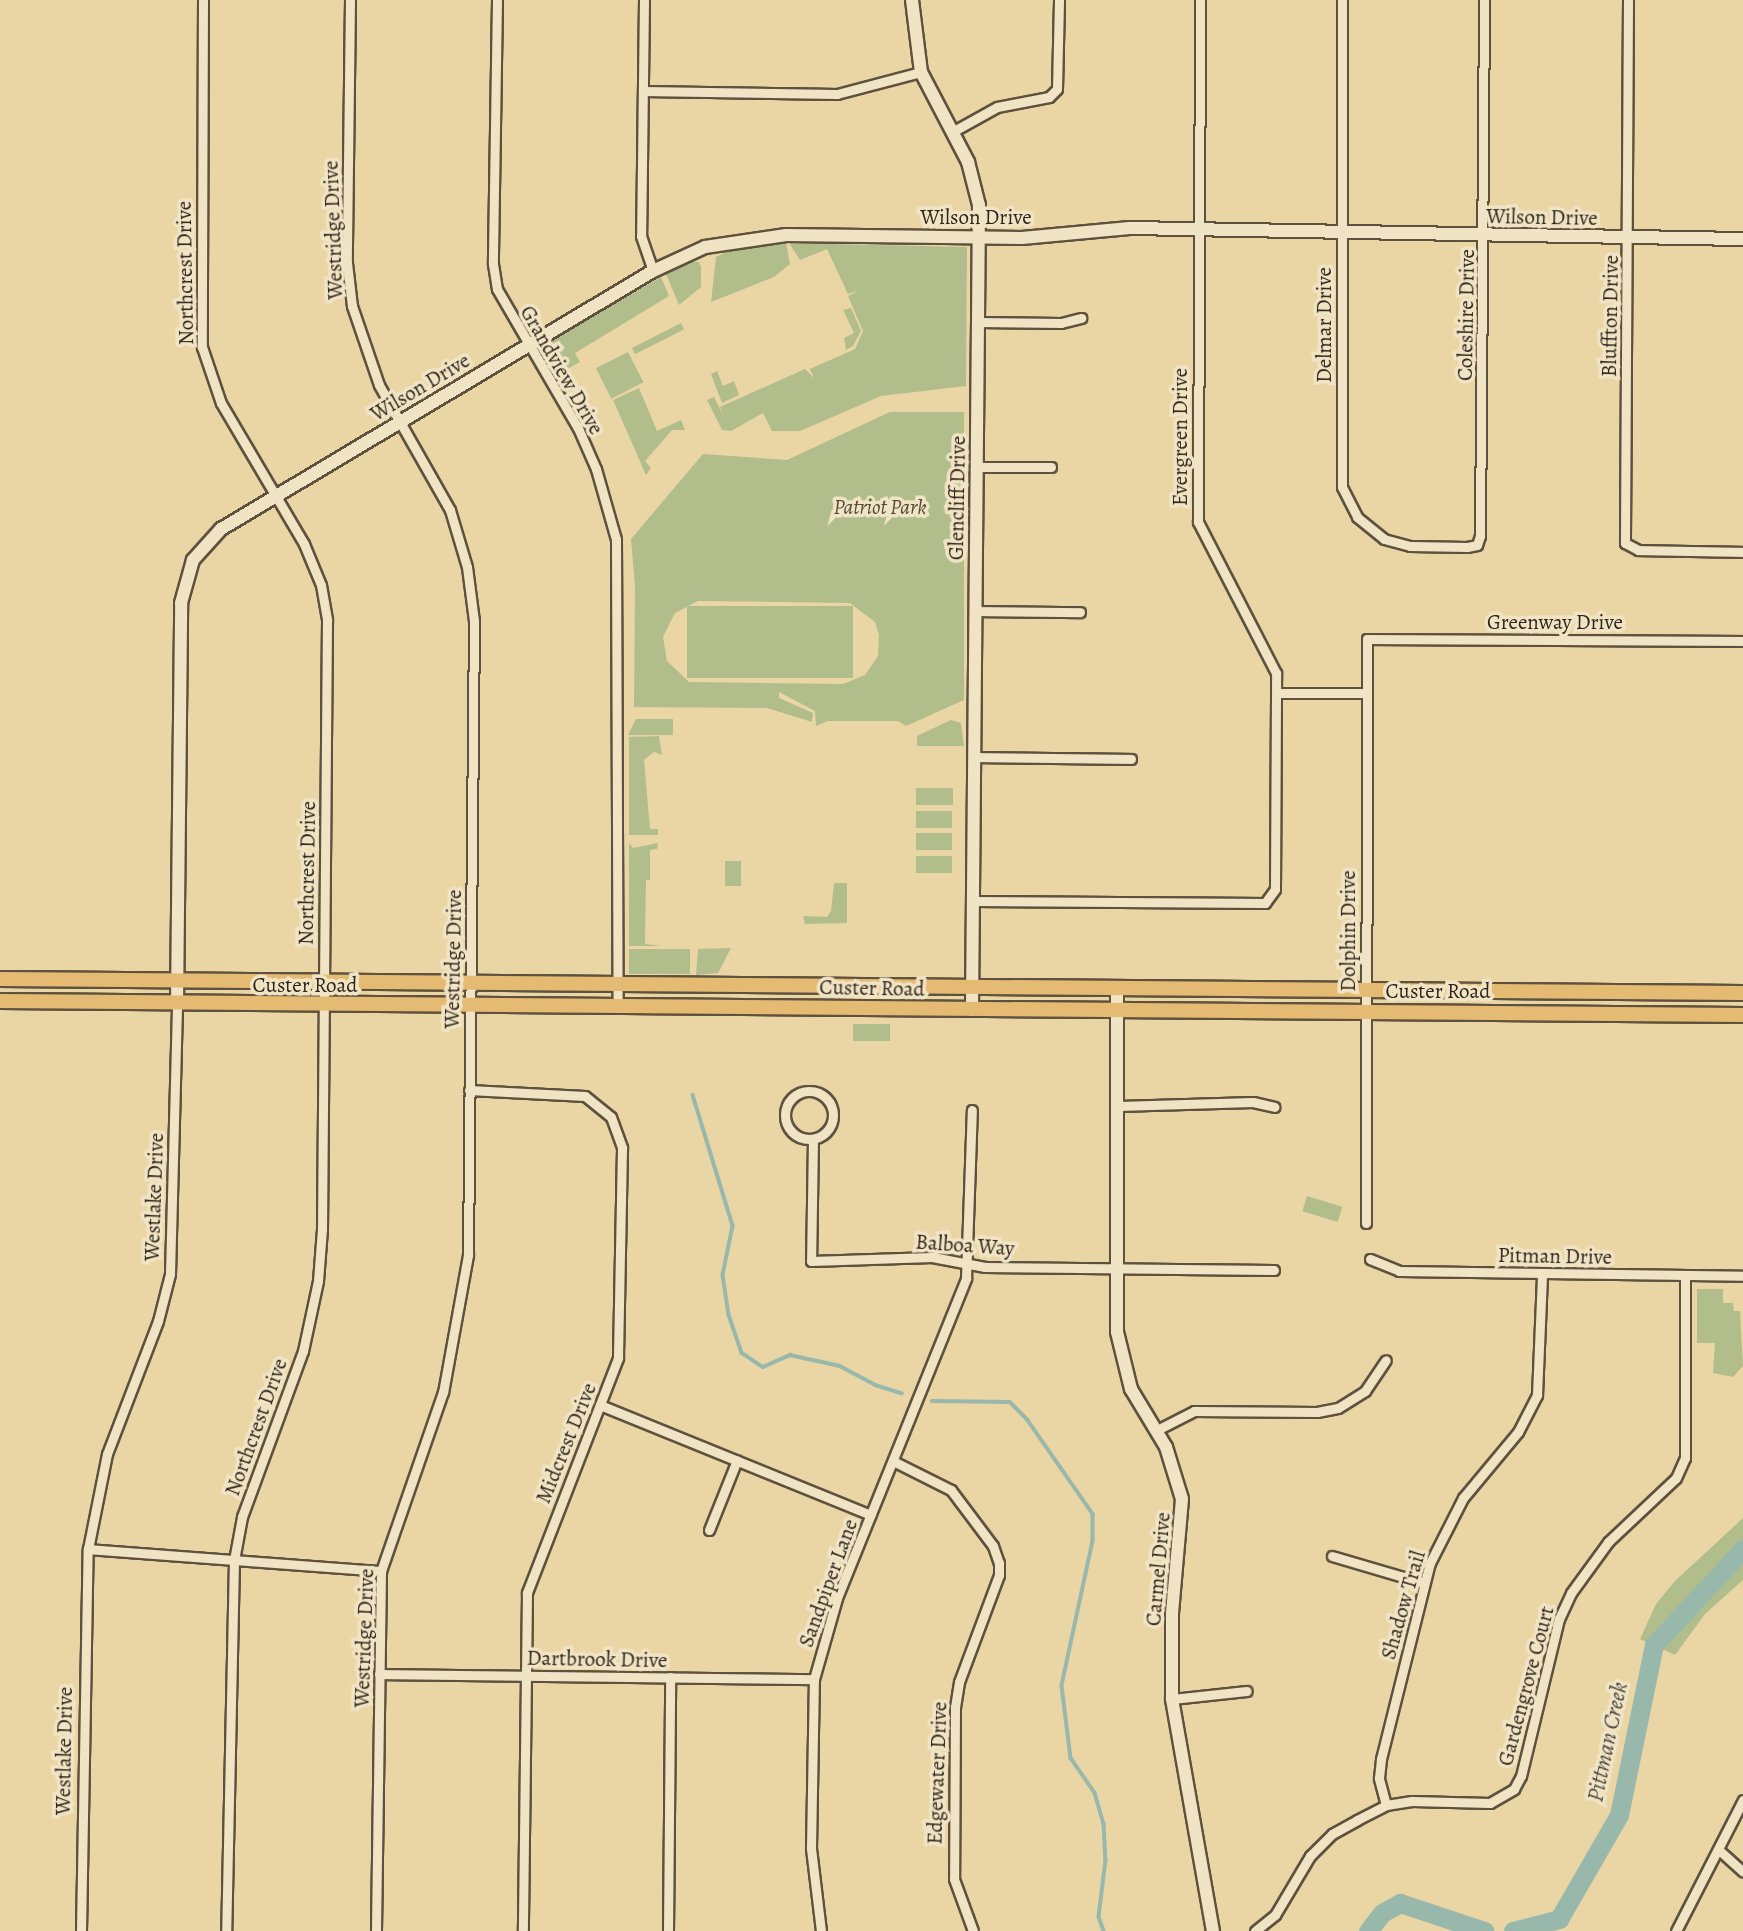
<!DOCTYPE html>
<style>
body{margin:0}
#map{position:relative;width:1743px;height:1931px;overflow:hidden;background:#ead5a5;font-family:Alegreya,serif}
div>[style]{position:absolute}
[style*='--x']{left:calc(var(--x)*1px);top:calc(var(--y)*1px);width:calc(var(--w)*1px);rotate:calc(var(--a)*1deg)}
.green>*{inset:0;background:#b1be8b;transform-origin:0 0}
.stream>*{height:3.5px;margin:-1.75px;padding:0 1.75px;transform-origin:1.75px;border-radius:1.75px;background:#98b8ac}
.river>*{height:19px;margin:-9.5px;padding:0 9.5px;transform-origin:9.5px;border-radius:9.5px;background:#98b8ac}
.roads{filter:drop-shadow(2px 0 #5e523e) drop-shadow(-2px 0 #5e523e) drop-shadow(0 2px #5e523e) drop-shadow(0 -2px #5e523e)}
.street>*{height:9px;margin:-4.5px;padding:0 4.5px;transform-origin:4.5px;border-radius:4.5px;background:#f1e4c4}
.street>.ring{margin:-4.5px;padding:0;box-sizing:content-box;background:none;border:9px solid #f1e4c4;border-radius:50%}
.secondary>*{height:12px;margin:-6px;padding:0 6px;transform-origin:6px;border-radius:6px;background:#f1e4c4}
.primary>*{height:14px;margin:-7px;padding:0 7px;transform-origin:7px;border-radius:7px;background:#e5ba72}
span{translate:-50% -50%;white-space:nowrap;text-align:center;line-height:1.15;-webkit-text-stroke:7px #f1e4c4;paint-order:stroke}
.street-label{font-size:21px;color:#30261c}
.park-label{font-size:21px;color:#504c38;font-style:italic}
.water-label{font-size:23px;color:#4a4a40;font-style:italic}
</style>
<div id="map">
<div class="green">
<div style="clip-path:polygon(786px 243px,790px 264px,774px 277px,711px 302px,716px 257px,733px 249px)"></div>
<div style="clip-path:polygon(789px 243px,967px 247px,966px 386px,881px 396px,800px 431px,772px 431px,763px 413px,731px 431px,722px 430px,707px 400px,714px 397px,723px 415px,720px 407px,805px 369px,814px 378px,810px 369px,855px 349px,863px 331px,848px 296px,859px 290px,848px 294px,827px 249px,800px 260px)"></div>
<div style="clip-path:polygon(692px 262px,699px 262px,701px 267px,701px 287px,679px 305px,666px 274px)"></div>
<div style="clip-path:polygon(661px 277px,669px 296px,575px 353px,580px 362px,562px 372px,556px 367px,546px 344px)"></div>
<div style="clip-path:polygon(851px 308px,861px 331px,853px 346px,846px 350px,844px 338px,854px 333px,843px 310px)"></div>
<div style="left:681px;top:323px;width:7px;height:55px;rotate:63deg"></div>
<div style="left:628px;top:352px;width:34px;height:36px;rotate:63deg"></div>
<div style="clip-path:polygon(717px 371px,723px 386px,734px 381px,739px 395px,722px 403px,711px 374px)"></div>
<div style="clip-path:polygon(639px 388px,657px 431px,681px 420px,685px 430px,672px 430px,645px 461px,651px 468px,646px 475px,613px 400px)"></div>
<div style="clip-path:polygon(evenodd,890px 412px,964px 412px,964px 700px,906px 726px,898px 721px,828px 721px,816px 726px,815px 711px,779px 692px,779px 698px,813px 713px,812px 722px,767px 708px,634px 707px,635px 586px,631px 539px,703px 454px,787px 460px,890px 412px,698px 601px,850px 603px,875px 622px,879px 635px,878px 656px,865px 675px,843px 684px,689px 682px,667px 661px,663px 637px,675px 613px,698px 601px)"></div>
<div style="left:687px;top:606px;width:166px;height:72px"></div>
<div style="clip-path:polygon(636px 719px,673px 719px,673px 735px,628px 735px)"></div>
<div style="clip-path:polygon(951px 720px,961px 723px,964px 746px,917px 746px,917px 736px)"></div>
<div style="clip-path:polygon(659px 736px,662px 755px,654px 752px,644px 760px,650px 829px,658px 829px,658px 835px,629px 835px,629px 737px)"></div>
<div style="left:916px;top:788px;width:37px;height:17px"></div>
<div style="left:916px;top:811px;width:36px;height:17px"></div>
<div style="left:916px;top:833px;width:36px;height:17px"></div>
<div style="clip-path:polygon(629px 843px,633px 848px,658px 843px,657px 849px,650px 850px,650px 880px,646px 880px,645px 944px,661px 946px,629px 946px)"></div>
<div style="left:916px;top:856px;width:36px;height:17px"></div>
<div style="left:725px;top:861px;width:16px;height:25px"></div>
<div style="clip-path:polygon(834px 883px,847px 883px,847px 923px,805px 924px,803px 916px,827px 917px,831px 911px)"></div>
<div style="clip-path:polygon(731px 948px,718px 973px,696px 975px,698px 949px)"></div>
<div style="left:629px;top:949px;width:61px;height:25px"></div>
<div style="left:853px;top:1024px;width:37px;height:17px"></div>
<div style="left:1307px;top:1196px;width:37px;height:16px;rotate:17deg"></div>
<div style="clip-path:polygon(1697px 1289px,1723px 1289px,1723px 1303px,1733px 1303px,1734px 1311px,1740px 1311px,1743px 1366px,1733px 1377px,1713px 1373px,1715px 1343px,1697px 1343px)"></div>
<div style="clip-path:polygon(1743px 1518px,1743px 1580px,1705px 1614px,1675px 1655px,1640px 1639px,1656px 1604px,1675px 1581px)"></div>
</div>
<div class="stream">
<div style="--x:693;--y:1095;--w:137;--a:73"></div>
<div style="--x:733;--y:1226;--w:50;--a:101.5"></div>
<div style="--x:723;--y:1275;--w:40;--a:81.5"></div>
<div style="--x:729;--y:1315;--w:40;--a:71.1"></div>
<div style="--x:742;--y:1353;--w:25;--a:34"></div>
<div style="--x:763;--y:1367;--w:30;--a:-24"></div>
<div style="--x:790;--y:1355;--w:51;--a:12.4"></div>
<div style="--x:840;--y:1366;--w:40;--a:28"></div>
<div style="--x:875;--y:1385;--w:28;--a:17"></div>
<div style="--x:932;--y:1401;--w:78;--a:0.7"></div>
<div style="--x:1010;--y:1402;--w:24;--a:45"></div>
<div style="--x:1027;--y:1419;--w:116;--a:55.2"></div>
<div style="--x:1093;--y:1514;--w:27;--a:90"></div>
<div style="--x:1093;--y:1541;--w:148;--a:102.1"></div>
<div style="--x:1062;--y:1686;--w:73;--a:82.9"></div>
<div style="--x:1071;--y:1758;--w:42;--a:55.6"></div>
<div style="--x:1095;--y:1793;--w:32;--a:74"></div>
<div style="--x:1104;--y:1824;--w:36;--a:87"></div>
<div style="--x:1106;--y:1860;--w:57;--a:97"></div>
<div style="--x:1099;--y:1917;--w:15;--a:70"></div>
</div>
<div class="river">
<div style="--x:1368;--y:1931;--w:23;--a:-52"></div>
<div style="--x:1382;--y:1913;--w:21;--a:-29"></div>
<div style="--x:1400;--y:1903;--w:89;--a:18.4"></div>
<div style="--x:1513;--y:1931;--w:48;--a:-14.6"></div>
<div style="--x:1559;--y:1919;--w:120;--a:-60"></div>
<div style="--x:1619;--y:1815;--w:174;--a:-78.4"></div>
<div style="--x:1654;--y:1645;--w:131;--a:-47.2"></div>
</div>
<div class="roads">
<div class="street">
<div style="--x:203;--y:0;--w:347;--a:90.2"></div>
<div style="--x:202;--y:347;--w:59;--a:71.3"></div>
<div style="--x:221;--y:403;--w:164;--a:59.5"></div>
<div style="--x:304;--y:544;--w:44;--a:67.5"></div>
<div style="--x:321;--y:585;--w:36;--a:80"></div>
<div style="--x:327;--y:620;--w:609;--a:90.47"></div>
<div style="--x:322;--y:1229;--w:52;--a:94.4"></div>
<div style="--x:318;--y:1281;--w:72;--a:102.1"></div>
<div style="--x:303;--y:1351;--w:177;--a:110.2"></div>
<div style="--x:242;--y:1517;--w:44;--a:100.5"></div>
<div style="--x:234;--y:1560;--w:371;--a:91.2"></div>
<div style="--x:350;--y:0;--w:263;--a:90.7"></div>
<div style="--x:347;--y:263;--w:43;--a:83.4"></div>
<div style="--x:352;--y:306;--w:83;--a:71.1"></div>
<div style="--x:379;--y:385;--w:144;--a:60.4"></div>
<div style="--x:450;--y:510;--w:59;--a:73.4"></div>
<div style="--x:467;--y:567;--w:54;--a:82.6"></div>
<div style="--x:474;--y:621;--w:634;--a:90.54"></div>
<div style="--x:468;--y:1255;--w:139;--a:100.3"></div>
<div style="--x:443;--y:1392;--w:189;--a:109.1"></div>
<div style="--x:381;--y:1571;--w:360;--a:90.8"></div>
<div style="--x:497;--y:0;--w:264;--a:90.9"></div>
<div style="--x:493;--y:264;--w:25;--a:81"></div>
<div style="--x:497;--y:289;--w:161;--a:59.8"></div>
<div style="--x:578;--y:428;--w:45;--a:66.3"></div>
<div style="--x:596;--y:469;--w:73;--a:74.1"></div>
<div style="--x:616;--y:539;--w:468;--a:89.8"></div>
<div style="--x:644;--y:0;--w:236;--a:90.7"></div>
<div style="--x:641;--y:236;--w:37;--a:71"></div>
<div style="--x:1342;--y:0;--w:487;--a:90"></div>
<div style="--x:1342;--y:487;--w:34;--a:63"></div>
<div style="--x:1357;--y:517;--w:35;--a:39"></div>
<div style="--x:1384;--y:539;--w:27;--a:15"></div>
<div style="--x:1410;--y:546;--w:57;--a:1"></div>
<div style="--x:1467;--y:547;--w:10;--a:-11"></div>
<div style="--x:1477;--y:545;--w:9;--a:-72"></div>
<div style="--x:1480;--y:536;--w:536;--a:-89.57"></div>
<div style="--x:1628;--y:0;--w:543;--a:90.32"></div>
<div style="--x:1625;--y:543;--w:15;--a:28"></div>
<div style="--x:1638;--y:550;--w:105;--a:1.1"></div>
<div style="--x:643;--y:91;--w:194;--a:0.9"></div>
<div style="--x:837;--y:94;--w:87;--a:-14.7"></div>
<div style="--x:952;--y:132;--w:51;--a:-29.1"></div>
<div style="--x:997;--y:107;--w:53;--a:-10.9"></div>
<div style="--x:1049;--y:97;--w:11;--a:-45"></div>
<div style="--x:1057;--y:89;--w:89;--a:-88.7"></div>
<div style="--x:978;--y:322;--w:83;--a:0.7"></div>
<div style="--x:1061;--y:323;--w:21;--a:-14"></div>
<div style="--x:977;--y:467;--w:74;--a:0"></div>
<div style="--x:976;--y:611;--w:104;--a:0.6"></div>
<div style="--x:1279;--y:693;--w:88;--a:0"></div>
<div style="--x:974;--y:757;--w:157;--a:0.7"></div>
<div style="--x:973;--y:901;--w:292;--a:0.4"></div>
<div style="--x:1265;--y:903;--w:17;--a:-54"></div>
<div style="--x:1275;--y:889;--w:216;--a:-89.7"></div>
<div style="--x:1276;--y:673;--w:170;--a:-117.3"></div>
<div style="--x:1198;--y:522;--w:522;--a:-89.78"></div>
<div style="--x:469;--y:1090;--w:116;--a:3"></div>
<div style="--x:585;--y:1096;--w:33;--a:39"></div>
<div style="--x:611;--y:1117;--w:33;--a:70"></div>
<div style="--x:622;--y:1148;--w:210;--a:91.1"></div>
<div style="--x:618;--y:1358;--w:252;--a:111.2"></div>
<div style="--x:527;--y:1593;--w:338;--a:90.7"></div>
<div class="ring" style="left:785px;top:1091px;width:39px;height:39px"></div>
<div style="--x:1118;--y:1106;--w:135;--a:-1.7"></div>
<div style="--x:1253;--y:1102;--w:22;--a:13"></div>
<div style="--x:813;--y:1139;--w:122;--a:90.9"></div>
<div style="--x:811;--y:1261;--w:121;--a:-1.9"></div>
<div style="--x:932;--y:1257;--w:54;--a:10.7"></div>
<div style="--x:985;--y:1267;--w:289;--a:0.6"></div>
<div style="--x:1366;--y:1223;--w:584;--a:-89.9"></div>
<div style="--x:1367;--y:639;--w:376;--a:0.3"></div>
<div style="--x:1370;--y:1259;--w:31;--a:22"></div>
<div style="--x:1399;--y:1271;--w:344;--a:0.8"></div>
<div style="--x:600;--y:1405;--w:292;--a:22.1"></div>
<div style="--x:1155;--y:1431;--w:44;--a:-27.1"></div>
<div style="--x:1194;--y:1411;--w:123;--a:0.5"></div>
<div style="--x:1317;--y:1412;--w:21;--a:-11"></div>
<div style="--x:1338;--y:1408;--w:32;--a:-32"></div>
<div style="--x:1365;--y:1391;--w:37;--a:-56"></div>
<div style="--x:893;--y:1461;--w:65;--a:26.6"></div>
<div style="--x:951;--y:1490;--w:70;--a:53.1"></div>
<div style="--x:993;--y:1546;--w:18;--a:71"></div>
<div style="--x:999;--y:1563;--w:12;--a:90"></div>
<div style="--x:999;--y:1575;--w:114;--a:110.5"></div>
<div style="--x:959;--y:1682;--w:25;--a:99"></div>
<div style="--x:955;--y:1707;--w:172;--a:90.3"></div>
<div style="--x:954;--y:1879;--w:55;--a:69.9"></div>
<div style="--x:709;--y:1530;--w:75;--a:-68.2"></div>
<div style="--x:88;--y:1549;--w:294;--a:4.3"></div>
<div style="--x:1332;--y:1556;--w:96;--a:16.4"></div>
<div style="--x:379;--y:1674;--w:435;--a:0.7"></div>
<div style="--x:1172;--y:1699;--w:75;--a:-6.1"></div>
<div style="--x:1386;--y:1805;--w:28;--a:-105"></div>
<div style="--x:1379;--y:1778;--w:19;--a:-84"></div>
<div style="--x:1381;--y:1759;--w:202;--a:-76"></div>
<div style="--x:1430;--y:1563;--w:73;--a:-63.1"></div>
<div style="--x:1463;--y:1498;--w:86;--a:-50.2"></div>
<div style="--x:1518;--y:1432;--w:42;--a:-62.8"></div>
<div style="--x:1537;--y:1395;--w:121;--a:-87.6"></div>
<div style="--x:1720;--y:1851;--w:31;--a:42"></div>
<div style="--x:81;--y:1931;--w:382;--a:-89"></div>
<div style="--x:88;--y:1549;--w:97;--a:-78.7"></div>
<div style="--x:107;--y:1454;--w:142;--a:-69"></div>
<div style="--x:158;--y:1321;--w:49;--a:-75.7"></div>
<div style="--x:170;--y:1274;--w:270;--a:-88.5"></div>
<div style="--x:668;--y:1931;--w:254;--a:-89.5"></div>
<div style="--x:821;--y:1931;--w:84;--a:-96.9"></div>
<div style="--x:811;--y:1848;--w:169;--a:-89"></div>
<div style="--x:814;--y:1679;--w:84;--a:-74.1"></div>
<div style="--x:837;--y:1598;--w:345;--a:-68"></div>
<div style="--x:966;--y:1278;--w:168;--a:-88"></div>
<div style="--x:1255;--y:1931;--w:26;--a:-39"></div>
<div style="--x:1275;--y:1915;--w:69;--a:-59.3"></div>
<div style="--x:1310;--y:1856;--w:31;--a:-45"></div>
<div style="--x:1332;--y:1834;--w:29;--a:-29"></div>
<div style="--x:1357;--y:1820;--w:33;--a:-27"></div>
<div style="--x:1386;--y:1805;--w:26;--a:-9"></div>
<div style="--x:1412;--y:1801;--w:78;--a:1.5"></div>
<div style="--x:1490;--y:1803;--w:28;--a:-30"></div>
<div style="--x:1514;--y:1789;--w:15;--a:-62"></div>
<div style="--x:1521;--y:1776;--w:162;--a:-76.4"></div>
<div style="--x:1559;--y:1619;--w:29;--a:-65"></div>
<div style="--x:1571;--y:1593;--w:63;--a:-54"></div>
<div style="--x:1608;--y:1542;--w:93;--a:-43.3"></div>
<div style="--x:1676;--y:1478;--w:22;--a:-66"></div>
<div style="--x:1685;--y:1458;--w:183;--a:-90"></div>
<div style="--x:1676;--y:1931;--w:147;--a:-62.9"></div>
</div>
<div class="secondary">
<div style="--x:912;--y:0;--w:73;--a:82.9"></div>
<div style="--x:921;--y:72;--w:102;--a:62.4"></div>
<div style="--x:968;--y:162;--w:44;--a:75.7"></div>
<div style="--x:979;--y:205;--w:805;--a:90.5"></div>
<div style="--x:1117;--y:990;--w:342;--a:90"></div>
<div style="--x:1117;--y:1332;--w:59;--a:76.2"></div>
<div style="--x:1131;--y:1389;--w:68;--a:58.9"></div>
<div style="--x:1166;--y:1447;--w:54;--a:72.9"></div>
<div style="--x:1182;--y:1499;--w:115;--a:95"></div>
<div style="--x:1172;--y:1614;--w:85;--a:90"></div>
<div style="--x:1172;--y:1699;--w:236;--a:80"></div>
<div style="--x:177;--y:1004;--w:401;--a:-89.4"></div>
<div style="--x:181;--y:603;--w:45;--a:-74.4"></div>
<div style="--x:193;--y:560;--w:42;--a:-47.9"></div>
<div style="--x:221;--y:529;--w:503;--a:-30.85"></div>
<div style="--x:653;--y:271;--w:57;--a:-24.8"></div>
<div style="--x:705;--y:247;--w:82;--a:-8.4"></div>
<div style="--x:786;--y:235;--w:236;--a:0.7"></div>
<div style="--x:1022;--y:238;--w:108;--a:-5.3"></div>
<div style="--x:1130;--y:228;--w:613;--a:1.03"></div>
</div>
<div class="primary">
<div style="--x:0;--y:979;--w:1743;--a:0.46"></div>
<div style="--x:0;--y:1001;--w:1743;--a:0.46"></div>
</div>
</div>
<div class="street-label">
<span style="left:976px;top:217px">Wilson Drive</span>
<span style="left:1542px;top:217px;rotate:1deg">Wilson Drive</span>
<span style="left:333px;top:230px;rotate:-92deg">Westridge Drive</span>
<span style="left:185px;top:273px;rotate:-91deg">Northcrest Drive</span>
<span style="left:1466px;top:315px;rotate:-89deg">Coleshire Drive</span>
<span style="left:1610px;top:316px;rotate:-89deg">Bluffton Drive</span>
<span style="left:1324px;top:325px;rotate:-90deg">Delmar Drive</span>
<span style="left:562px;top:370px;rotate:60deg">Grandview Drive</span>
<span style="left:420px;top:387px;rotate:-31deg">Wilson Drive</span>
<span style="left:1180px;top:437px;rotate:-90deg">Evergreen Drive</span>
<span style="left:957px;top:498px;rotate:-89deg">Glencliff Drive</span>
<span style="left:1555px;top:622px">Greenway Drive</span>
<span style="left:307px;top:873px;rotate:-89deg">Northcrest Drive</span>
<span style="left:1348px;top:931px;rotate:-90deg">Dolphin Drive</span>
<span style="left:453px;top:959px;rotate:-89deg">Westridge Drive</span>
<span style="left:305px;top:985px">Custer Road</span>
<span style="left:872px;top:988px;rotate:1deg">Custer Road</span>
<span style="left:1438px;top:991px">Custer Road</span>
<span style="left:154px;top:1197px;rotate:-88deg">Westlake Drive</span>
<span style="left:965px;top:1245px;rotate:4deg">Balboa Way</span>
<span style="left:1555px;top:1256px;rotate:1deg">Pitman Drive</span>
<span style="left:256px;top:1427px;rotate:-70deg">Northcrest Drive</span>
<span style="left:566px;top:1443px;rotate:-68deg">Midcrest Drive</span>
<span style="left:1158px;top:1569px;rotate:-85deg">Carmel Drive</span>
<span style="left:828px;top:1583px;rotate:-70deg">Sandpiper Lane</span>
<span style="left:1403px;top:1605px;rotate:-74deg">Shadow Trail</span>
<span style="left:364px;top:1638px;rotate:-88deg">Westridge Drive</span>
<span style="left:597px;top:1659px;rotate:1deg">Dartbrook Drive</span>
<span style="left:1526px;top:1686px;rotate:-75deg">Gardengrove Court</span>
<span style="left:64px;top:1751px;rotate:-89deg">Westlake Drive</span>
<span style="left:937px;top:1773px;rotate:-88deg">Edgewater Drive</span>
</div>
<div class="park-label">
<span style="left:880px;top:507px">Patriot Park</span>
</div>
<div class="water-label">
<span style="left:1608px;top:1742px;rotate:-78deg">Pittman Creek</span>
</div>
</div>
